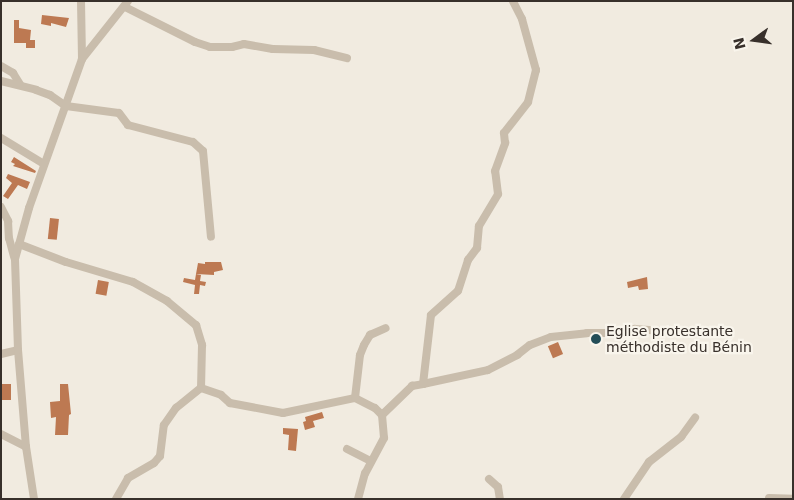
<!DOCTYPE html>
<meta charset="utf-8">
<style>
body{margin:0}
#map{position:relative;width:794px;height:500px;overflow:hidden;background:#f1ebe0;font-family:"DejaVu Sans",sans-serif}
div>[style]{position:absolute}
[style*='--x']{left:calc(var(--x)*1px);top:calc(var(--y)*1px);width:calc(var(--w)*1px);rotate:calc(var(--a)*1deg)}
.building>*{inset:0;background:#bd7952;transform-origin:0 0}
.minor>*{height:8px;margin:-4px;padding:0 4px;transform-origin:4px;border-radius:4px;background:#c9bdac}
.dots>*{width:14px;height:14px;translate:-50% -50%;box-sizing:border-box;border:2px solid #f9f5ec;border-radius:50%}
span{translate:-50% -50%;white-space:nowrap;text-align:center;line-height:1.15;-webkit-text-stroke:4.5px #f9f5ec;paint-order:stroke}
.poi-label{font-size:14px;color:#38302b}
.left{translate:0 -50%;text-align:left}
.frame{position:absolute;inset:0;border:2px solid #38302b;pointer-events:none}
.north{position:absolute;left:729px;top:15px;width:50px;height:50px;-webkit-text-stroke:4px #f9f5ec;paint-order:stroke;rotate:256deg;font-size:14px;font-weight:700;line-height:20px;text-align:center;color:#38302b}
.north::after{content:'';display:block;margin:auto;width:18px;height:22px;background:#38302b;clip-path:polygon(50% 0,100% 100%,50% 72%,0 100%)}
</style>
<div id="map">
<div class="building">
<div style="clip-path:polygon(42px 15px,69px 18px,66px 27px,51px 23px,51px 26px,41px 24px)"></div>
<div style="clip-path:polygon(14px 20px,19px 20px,19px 28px,31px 30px,30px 40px,35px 40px,35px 48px,26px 48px,26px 43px,14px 43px)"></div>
<div style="clip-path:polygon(14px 157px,36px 171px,35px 173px,13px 166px,15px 164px,11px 162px)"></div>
<div style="clip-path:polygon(8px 174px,30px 182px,27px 189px,18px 185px,8px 199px,3px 196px,12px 183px,6px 178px)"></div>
<div style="left:50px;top:218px;width:9px;height:21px;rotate:6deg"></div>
<div style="clip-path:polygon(205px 262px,221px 262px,223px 270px,214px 272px,214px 275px,196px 274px,198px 263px,205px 264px)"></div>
<div style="clip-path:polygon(196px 274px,201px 275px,200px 281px,206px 282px,205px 286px,200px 285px,199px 294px,194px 294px,195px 285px,183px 282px,184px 278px,195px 280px)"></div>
<div style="clip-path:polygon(647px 277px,648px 289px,639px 290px,638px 286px,628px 288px,627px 282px)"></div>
<div style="left:98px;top:280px;width:11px;height:14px;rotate:10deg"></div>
<div style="left:558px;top:342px;width:13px;height:11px;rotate:67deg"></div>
<div style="left:1px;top:384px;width:10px;height:16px"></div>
<div style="clip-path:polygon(60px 384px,68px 384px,71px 414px,69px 415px,68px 435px,55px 435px,56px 417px,51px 418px,50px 402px,60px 401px)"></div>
<div style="clip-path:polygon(322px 412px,324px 418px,313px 421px,315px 427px,305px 430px,303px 422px,306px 421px,305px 417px)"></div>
<div style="clip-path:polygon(283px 428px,298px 429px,296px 451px,288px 450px,289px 435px,283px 434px)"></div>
</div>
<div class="minor">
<div style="--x:81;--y:1;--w:58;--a:89"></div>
<div style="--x:125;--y:7;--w:78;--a:26.6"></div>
<div style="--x:195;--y:42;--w:16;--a:18"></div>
<div style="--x:210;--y:47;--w:22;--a:0"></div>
<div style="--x:232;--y:47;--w:12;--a:-14"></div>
<div style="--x:244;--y:44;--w:29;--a:10"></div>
<div style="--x:273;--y:49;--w:41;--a:1.4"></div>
<div style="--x:314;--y:50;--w:34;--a:14"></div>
<div style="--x:1;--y:66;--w:14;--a:30"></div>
<div style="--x:13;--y:73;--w:13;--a:58"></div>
<div style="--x:1;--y:81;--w:36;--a:14"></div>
<div style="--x:36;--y:90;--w:15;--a:20"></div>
<div style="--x:50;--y:95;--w:19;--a:35"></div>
<div style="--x:66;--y:106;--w:53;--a:7.5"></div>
<div style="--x:119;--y:113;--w:15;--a:53"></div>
<div style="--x:128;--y:125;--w:67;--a:14.7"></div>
<div style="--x:193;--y:142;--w:13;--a:42"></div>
<div style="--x:203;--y:151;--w:86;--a:84.7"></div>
<div style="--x:1;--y:138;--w:50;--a:31.2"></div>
<div style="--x:1;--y:207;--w:16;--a:63"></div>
<div style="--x:8;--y:221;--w:17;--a:87"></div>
<div style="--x:9;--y:238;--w:20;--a:75"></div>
<div style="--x:19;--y:244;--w:50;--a:21"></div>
<div style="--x:66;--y:262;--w:70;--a:16.6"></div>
<div style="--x:133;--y:282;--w:39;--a:29"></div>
<div style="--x:167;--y:301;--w:38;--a:40"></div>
<div style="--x:196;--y:325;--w:21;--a:73"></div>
<div style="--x:202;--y:345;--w:43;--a:91.3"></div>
<div style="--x:201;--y:388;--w:21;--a:19"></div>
<div style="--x:221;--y:395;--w:12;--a:42"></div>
<div style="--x:230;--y:403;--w:54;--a:10.7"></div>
<div style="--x:283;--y:413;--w:74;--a:-11.8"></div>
<div style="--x:355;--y:398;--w:22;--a:27"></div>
<div style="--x:375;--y:408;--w:10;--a:45"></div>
<div style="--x:382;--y:415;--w:23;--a:85"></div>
<div style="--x:384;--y:438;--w:40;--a:118"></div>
<div style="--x:365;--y:473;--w:27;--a:105"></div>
<div style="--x:1;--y:354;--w:17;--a:-13"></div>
<div style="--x:423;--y:384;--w:66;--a:-12.2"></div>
<div style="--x:488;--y:370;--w:33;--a:-27"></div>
<div style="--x:517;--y:355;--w:16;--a:-38"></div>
<div style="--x:530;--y:345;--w:22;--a:-21"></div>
<div style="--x:551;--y:337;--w:36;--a:-6"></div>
<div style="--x:587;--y:333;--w:33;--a:0"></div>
<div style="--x:620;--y:333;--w:15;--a:-16"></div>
<div style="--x:634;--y:329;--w:26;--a:4"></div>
<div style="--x:355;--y:398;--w:43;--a:-83.4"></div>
<div style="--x:360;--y:355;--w:11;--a:-68"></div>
<div style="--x:364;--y:345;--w:12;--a:-59"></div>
<div style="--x:370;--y:335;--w:17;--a:-24"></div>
<div style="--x:382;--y:415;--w:42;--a:-44"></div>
<div style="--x:412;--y:386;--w:11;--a:-10"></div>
<div style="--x:423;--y:384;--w:69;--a:-83.4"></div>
<div style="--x:431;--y:315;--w:36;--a:-42"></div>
<div style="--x:458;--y:291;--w:33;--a:-72"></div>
<div style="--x:468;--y:260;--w:15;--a:-53"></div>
<div style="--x:477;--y:248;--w:22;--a:-85"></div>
<div style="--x:479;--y:226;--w:37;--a:-59"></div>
<div style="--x:498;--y:194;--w:23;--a:-97"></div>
<div style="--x:495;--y:171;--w:30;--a:-70"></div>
<div style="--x:505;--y:143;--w:10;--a:-96"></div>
<div style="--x:504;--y:133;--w:39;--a:-52"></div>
<div style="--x:528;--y:102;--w:33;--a:-76"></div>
<div style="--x:536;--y:70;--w:53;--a:-105.4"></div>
<div style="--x:522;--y:19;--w:20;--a:-117"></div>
<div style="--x:1;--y:434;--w:28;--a:27"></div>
<div style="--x:347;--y:449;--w:27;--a:27"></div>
<div style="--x:489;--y:479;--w:12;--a:42"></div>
<div style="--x:498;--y:487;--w:12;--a:81"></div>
<div style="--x:769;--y:498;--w:24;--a:2"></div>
<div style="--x:34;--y:499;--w:53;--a:-98.7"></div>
<div style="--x:26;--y:447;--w:97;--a:-94.7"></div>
<div style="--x:18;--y:350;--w:91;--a:-91.9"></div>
<div style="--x:15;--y:259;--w:53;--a:-74.6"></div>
<div style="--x:29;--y:208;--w:158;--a:-70.4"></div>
<div style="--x:82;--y:59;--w:74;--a:-51.6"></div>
<div style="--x:116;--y:499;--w:24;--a:-60"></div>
<div style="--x:128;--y:478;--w:30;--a:-30"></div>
<div style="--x:154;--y:463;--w:9;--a:-49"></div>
<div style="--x:160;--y:456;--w:31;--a:-83"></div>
<div style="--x:164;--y:425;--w:21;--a:-55"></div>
<div style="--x:176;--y:408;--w:32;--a:-39"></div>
<div style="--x:624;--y:499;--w:45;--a:-56"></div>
<div style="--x:649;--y:462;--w:41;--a:-38"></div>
<div style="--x:681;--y:437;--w:24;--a:-54"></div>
</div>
<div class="dots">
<div style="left:596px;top:339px;background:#234d57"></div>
</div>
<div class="poi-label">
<span class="left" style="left:606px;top:339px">Eglise protestante<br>méthodiste du Bénin</span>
</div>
<div class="frame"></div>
<div class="north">N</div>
</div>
